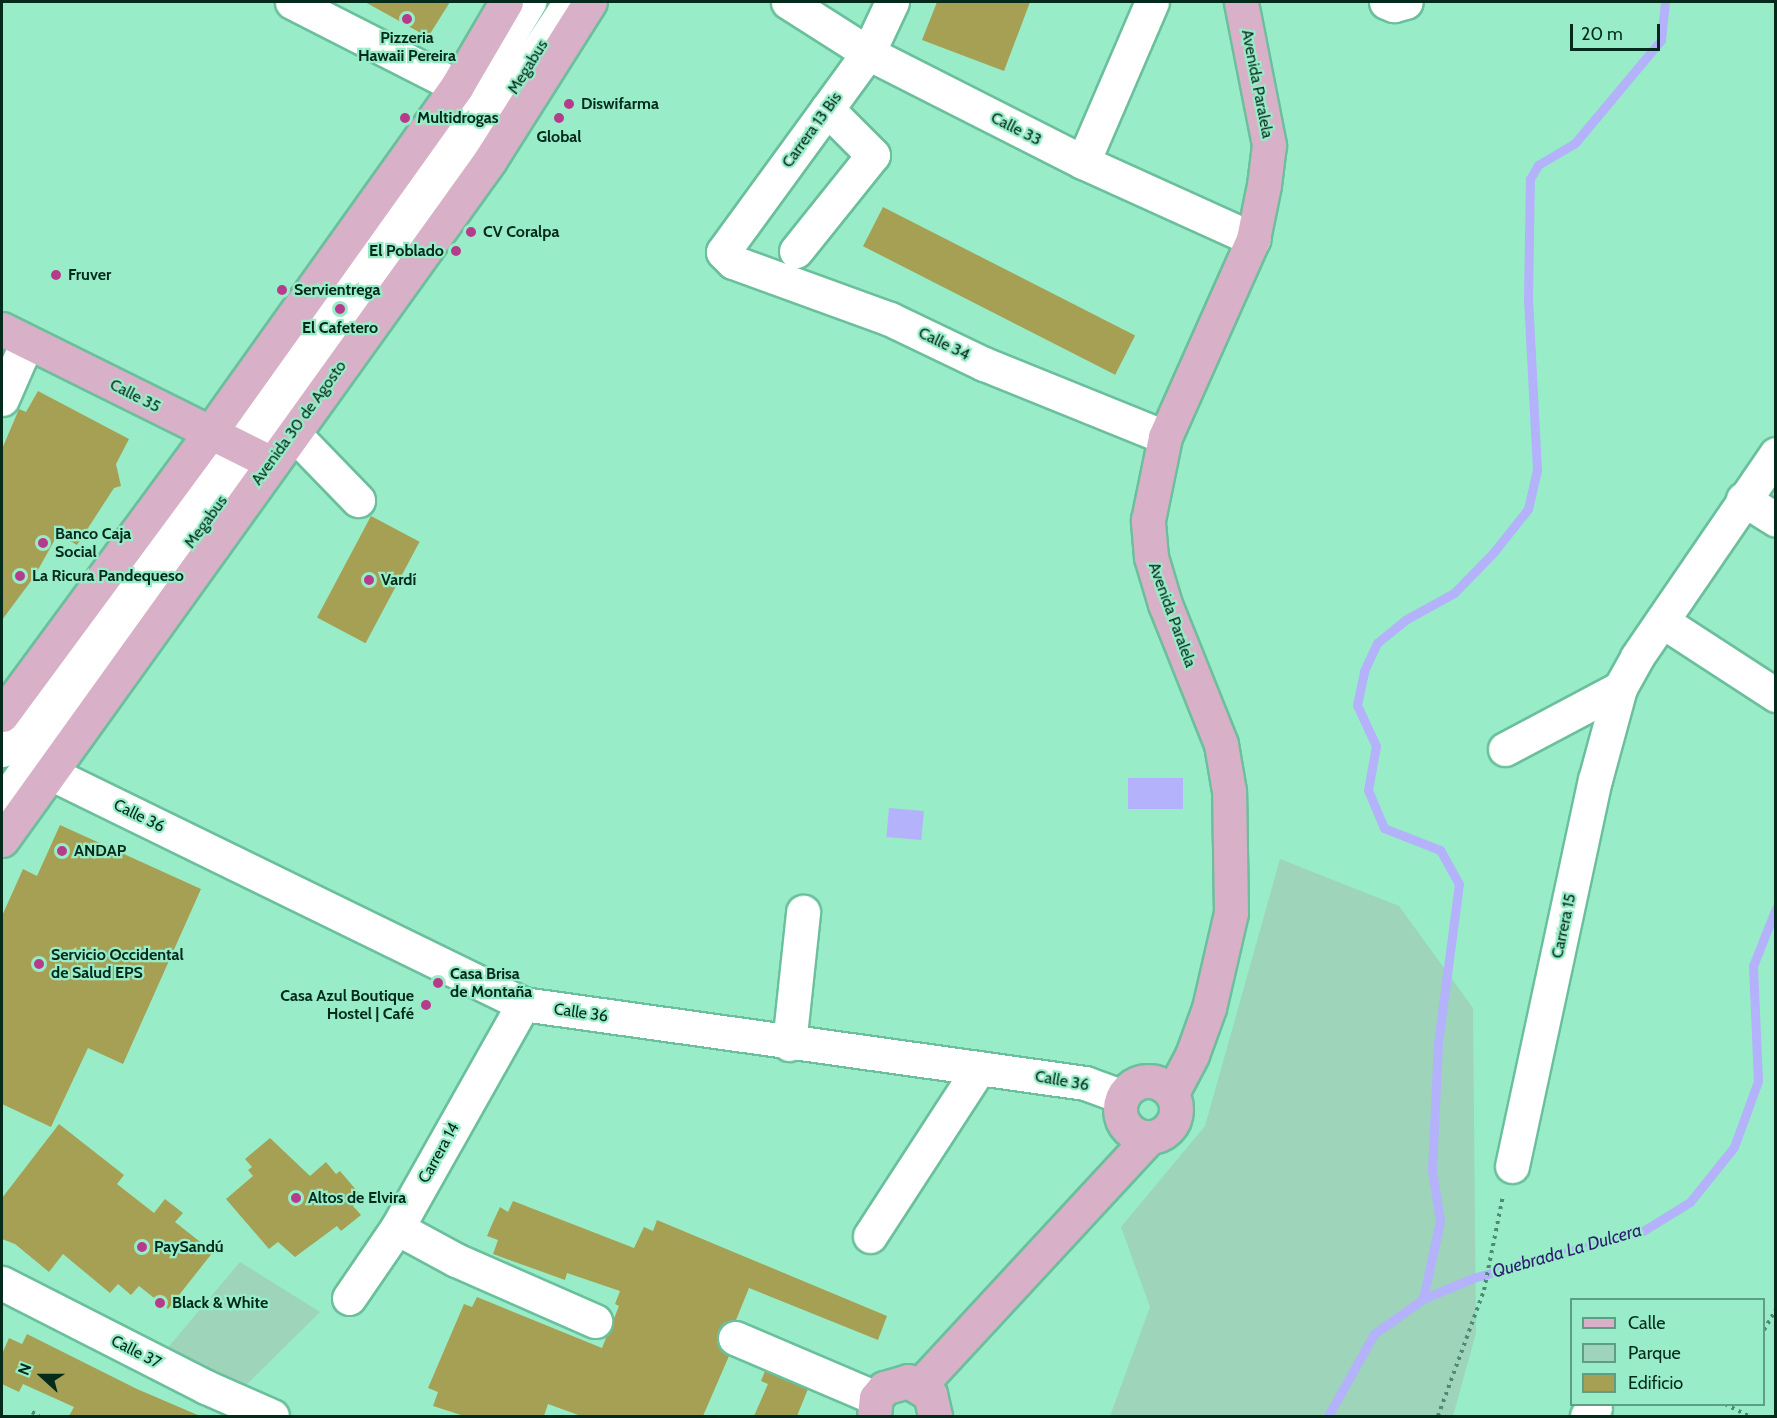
<!DOCTYPE html>
<meta charset="utf-8">
<style>
body{margin:0}
#map{position:relative;width:1777px;height:1418px;overflow:hidden;background:#98edc8;font-family:Cabin,sans-serif}
div>[style]{position:absolute}
[style*='--x']{left:calc(var(--x)*1px);top:calc(var(--y)*1px);width:calc(var(--w)*1px);rotate:calc(var(--a)*1deg)}
.green>*{inset:0;background:#9dd4ba}
.water>*{inset:0;background:#b3b2fa;transform-origin:0 0}
.stream>*{height:9px;margin:-4.5px;padding:0 4.5px;transform-origin:4.5px;border-radius:4.5px;background:#b3b2fa}
.building>*{inset:0;background:#a6a054;transform-origin:0 0}
.path>*{height:4px;margin-top:-2px;transform-origin:0;background:repeating-linear-gradient(90deg,#4e8b71 0 3px,transparent 0 7.5px)}
.roads{filter:drop-shadow(2px 0 #6bbf9c) drop-shadow(-2px 0 #6bbf9c) drop-shadow(0 2px #6bbf9c) drop-shadow(0 -2px #6bbf9c)}
.minor>*{height:33px;margin:-16.5px;padding:0 16.5px;transform-origin:16.5px;border-radius:16.5px;background:#fff}
.major>*{height:33px;margin:-16.5px;padding:0 16.5px;transform-origin:16.5px;border-radius:16.5px;background:#d8b0c7}
.major>.ring{margin:-16.5px;padding:0;box-sizing:content-box;background:none;border:33px solid #d8b0c7;border-radius:50%}
.dots>*{width:16px;height:16px;translate:-50% -50%;box-sizing:border-box;border:3px solid #98edc8;border-radius:50%}
span{translate:-50% -50%;white-space:nowrap;text-align:center;line-height:1.15;-webkit-text-stroke:4.5px #98edc8;paint-order:stroke}
.poi-label{font-size:16px;color:#042a1c;font-weight:700}
.left{translate:0 -50%;text-align:left}
.right{translate:-100% -50%;text-align:right}
.street-label{font-size:16px;color:#042a1c}
.water-label{font-size:18px;color:#2e1e6f;font-style:italic}
.frame{position:absolute;inset:0;border:3px solid #042a1c;pointer-events:none}
.legend{position:absolute;left:1570px;top:1298px;width:195px;height:108px;box-sizing:border-box;background:#98edc8;border:2px solid #5d9f83;margin:0;padding:8px 10px;list-style:none;font-size:18px;color:#042a1c}
.legend li{display:flex;align-items:center;gap:12px;height:30px}
.legend b{width:30px;border:2px solid #5d9f83}
.north{position:absolute;left:12px;top:1346px;width:60px;height:60px;-webkit-text-stroke:4px #98edc8;paint-order:stroke;rotate:291deg;font-size:16px;font-weight:700;line-height:24px;text-align:center;color:#042a1c}
.north::after{content:'';display:block;margin:auto;width:21px;height:27px;background:#042a1c;clip-path:polygon(50% 0,100% 100%,50% 72%,0 100%)}
.scale{position:absolute;left:1570px;top:24px;width:90px;height:27px;box-sizing:border-box;border:3px solid #042a1c;border-top:0;padding-left:8px;font-size:18px;line-height:21px;white-space:nowrap;color:#042a1c;-webkit-text-stroke:4px #98edc8;paint-order:stroke}
</style>
<div id="map">
<div class="green">
<div style="clip-path:polygon(1280px 859px,1399px 906px,1473px 1008px,1476px 1333px,1453px 1416px,1110px 1416px,1150px 1307px,1121px 1227px,1205px 1126px)"></div>
<div style="clip-path:polygon(240px 1262px,320px 1312px,242px 1389px,165px 1351px)"></div>
</div>
<div class="water">
<div style="left:1183px;top:778px;width:31px;height:55px;rotate:90deg"></div>
<div style="left:889px;top:808px;width:35px;height:29px;rotate:5deg"></div>
</div>
<div class="stream">
<div style="--x:1423;--y:1299;--w:80;--a:-77.7"></div>
<div style="--x:1440;--y:1221;--w:52;--a:-98.9"></div>
<div style="--x:1432;--y:1170;--w:127;--a:-87.3"></div>
<div style="--x:1438;--y:1043;--w:160;--a:-82.5"></div>
<div style="--x:1459;--y:884;--w:39;--a:-119"></div>
<div style="--x:1440;--y:850;--w:60;--a:-158.6"></div>
<div style="--x:1384;--y:828;--w:41;--a:-112.8"></div>
<div style="--x:1368;--y:790;--w:45;--a:-79.7"></div>
<div style="--x:1376;--y:746;--w:45;--a:-114.9"></div>
<div style="--x:1357;--y:705;--w:35;--a:-78"></div>
<div style="--x:1364;--y:671;--w:31;--a:-65"></div>
<div style="--x:1377;--y:643;--w:36;--a:-39"></div>
<div style="--x:1405;--y:620;--w:56;--a:-28.9"></div>
<div style="--x:1454;--y:593;--w:56;--a:-45.7"></div>
<div style="--x:1493;--y:553;--w:56;--a:-51.5"></div>
<div style="--x:1528;--y:509;--w:40;--a:-77"></div>
<div style="--x:1537;--y:470;--w:169;--a:-93"></div>
<div style="--x:1528;--y:301;--w:122;--a:-89.1"></div>
<div style="--x:1530;--y:179;--w:16;--a:-60"></div>
<div style="--x:1538;--y:165;--w:43;--a:-30.7"></div>
<div style="--x:1575;--y:143;--w:134;--a:-50.1"></div>
<div style="--x:1661;--y:40;--w:38;--a:-84"></div>
<div style="--x:1328;--y:1416;--w:94;--a:-60.7"></div>
<div style="--x:1374;--y:1334;--w:60;--a:-35.5"></div>
<div style="--x:1423;--y:1299;--w:54;--a:-22.8"></div>
<div style="--x:1473;--y:1278;--w:176;--a:-15.5"></div>
<div style="--x:1643;--y:1231;--w:55;--a:-31.7"></div>
<div style="--x:1690;--y:1202;--w:70;--a:-51.3"></div>
<div style="--x:1734;--y:1147;--w:70;--a:-70"></div>
<div style="--x:1758;--y:1081;--w:115;--a:-92.5"></div>
<div style="--x:1753;--y:966;--w:62;--a:-68.4"></div>
</div>
<div class="building">
<div style="clip-path:polygon(365px 2px,450px 2px,428px 37px)"></div>
<div style="clip-path:polygon(937px 2px,1030px 2px,1004px 71px,922px 40px)"></div>
<div style="left:883px;top:207px;width:283px;height:44px;rotate:27deg"></div>
<div style="clip-path:polygon(38px 391px,129px 439px,116px 464px,121px 486px,114px 488px,77px 545px,58px 534px,34px 577px,2px 620px,2px 449px,19px 409px,26px 412px)"></div>
<div style="left:371px;top:516px;width:55px;height:115px;rotate:28deg"></div>
<div style="clip-path:polygon(60px 825px,201px 889px,123px 1064px,88px 1048px,51px 1127px,2px 1104px,2px 916px,23px 869px,37px 876px)"></div>
<div style="clip-path:polygon(59px 1124px,124px 1175px,117px 1184px,154px 1213px,165px 1199px,183px 1213px,175px 1222px,213px 1252px,168px 1309px,139px 1286px,131px 1295px,118px 1284px,110px 1293px,63px 1254px,49px 1272px,15px 1244px,2px 1239px,2px 1198px)"></div>
<div style="clip-path:polygon(270px 1138px,310px 1176px,326px 1162px,336px 1174px,340px 1171px,363px 1198px,353px 1206px,361px 1215px,341px 1231px,337px 1226px,295px 1257px,278px 1242px,269px 1249px,226px 1199px,253px 1176px,248px 1170px,252px 1167px,245px 1159px)"></div>
<div style="clip-path:polygon(513px 1201px,634px 1248px,644px 1227px,653px 1231px,657px 1220px,887px 1316px,878px 1340px,749px 1288px,736px 1320px,724px 1323px,718px 1331px,720px 1349px,729px 1356px,703px 1416px,581px 1416px,548px 1404px,544px 1416px,464px 1416px,433px 1406px,438px 1392px,428px 1388px,464px 1304px,472px 1307px,477px 1297px,602px 1348px,619px 1306px,615px 1304px,620px 1291px,567px 1273px,565px 1280px,493px 1254px,498px 1240px,487px 1236px,493px 1222px,500px 1207px,508px 1212px)"></div>
<div style="clip-path:polygon(27px 1334px,137px 1389px,200px 1416px,69px 1416px,74px 1407px,23px 1384px,19px 1392px,2px 1384px,2px 1354px,9px 1338px,22px 1344px)"></div>
<div style="clip-path:polygon(765px 1371px,808px 1389px,797px 1416px,754px 1416px,768px 1384px,761px 1381px)"></div>
</div>
<div class="path">
<div style="--x:1764;--y:1330;--w:24;--a:-60"></div>
<div style="--x:1725;--y:1404;--w:27;--a:27"></div>
<div style="--x:32;--y:1412;--w:8;--a:30"></div>
<div style="--x:1438;--y:1416;--w:134;--a:-69.9"></div>
<div style="--x:1484;--y:1290;--w:96;--a:-78.6"></div>
</div>
<div class="roads">
<div class="minor">
<div style="--x:292;--y:2;--w:185;--a:27"></div>
<div style="--x:788;--y:2;--w:95;--a:32.5"></div>
<div style="--x:868;--y:53;--w:241;--a:26.9"></div>
<div style="--x:1083;--y:162;--w:187;--a:24.4"></div>
<div style="--x:892;--y:2;--w:56;--a:115.2"></div>
<div style="--x:868;--y:53;--w:246;--a:126.1"></div>
<div style="--x:723;--y:252;--w:14;--a:45"></div>
<div style="--x:733;--y:262;--w:167;--a:20"></div>
<div style="--x:890;--y:319;--w:104;--a:25.6"></div>
<div style="--x:984;--y:364;--w:195;--a:22"></div>
<div style="--x:1386;--y:2;--w:9;--a:21"></div>
<div style="--x:1394;--y:5;--w:12;--a:-14"></div>
<div style="--x:1083;--y:162;--w:174;--a:-66.7"></div>
<div style="--x:796;--y:251;--w:123;--a:-51.3"></div>
<div style="--x:873;--y:155;--w:65;--a:-135"></div>
<div style="--x:2;--y:399;--w:62;--a:-66.3"></div>
<div style="--x:292;--y:432;--w:95;--a:45.9"></div>
<div style="--x:1743;--y:499;--w:39;--a:32"></div>
<div style="--x:1662;--y:621;--w:136;--a:33"></div>
<div style="--x:1505;--y:749;--w:130;--a:-27.9"></div>
<div style="--x:2;--y:750;--w:807;--a:-54.28"></div>
<div style="--x:473;--y:95;--w:109;--a:-58.9"></div>
<div style="--x:50;--y:773;--w:526;--a:26.03"></div>
<div style="--x:523;--y:1004;--w:568;--a:8"></div>
<div style="--x:1085;--y:1083;--w:40;--a:20.2"></div>
<div style="--x:2;--y:803;--w:806;--a:-54.24"></div>
<div style="--x:473;--y:149;--w:176;--a:-56.6"></div>
<div style="--x:789;--y:1044;--w:133;--a:-83.9"></div>
<div style="--x:1512;--y:1166;--w:395;--a:-77.9"></div>
<div style="--x:1595;--y:780;--w:95;--a:-74.8"></div>
<div style="--x:1620;--y:688;--w:35;--a:-61"></div>
<div style="--x:1637;--y:657;--w:246;--a:-55.6"></div>
<div style="--x:397;--y:1228;--w:67;--a:28.5"></div>
<div style="--x:456;--y:1260;--w:152;--a:23.7"></div>
<div style="--x:870;--y:1236;--w:200;--a:-57"></div>
<div style="--x:2;--y:1283;--w:229;--a:27"></div>
<div style="--x:206;--y:1387;--w:72;--a:23.7"></div>
<div style="--x:349;--y:1298;--w:85;--a:-55.6"></div>
<div style="--x:397;--y:1228;--w:257;--a:-60.6"></div>
<div style="--x:735;--y:1338;--w:153;--a:23.1"></div>
<div style="--x:1587;--y:1416;--w:11;--a:-45"></div>
</div>
<div class="major">
<div style="--x:2;--y:329;--w:299;--a:26.4"></div>
<div style="--x:2;--y:715;--w:349;--a:-53.6"></div>
<div style="--x:209;--y:434;--w:427;--a:-54.5"></div>
<div style="--x:457;--y:86;--w:97;--a:-59.7"></div>
<div style="--x:2;--y:840;--w:837;--a:-54.33"></div>
<div style="--x:490;--y:160;--w:187;--a:-57.7"></div>
<div class="ring" style="left:1120px;top:1081px;width:23px;height:23px"></div>
<div style="--x:1172;--y:1093;--w:43;--a:-62.2"></div>
<div style="--x:1192;--y:1055;--w:50;--a:-70.1"></div>
<div style="--x:1209;--y:1008;--w:98;--a:-77"></div>
<div style="--x:1231;--y:913;--w:122;--a:-90.9"></div>
<div style="--x:1229;--y:791;--w:48;--a:-99.7"></div>
<div style="--x:1221;--y:744;--w:151;--a:-111.8"></div>
<div style="--x:1165;--y:604;--w:49;--a:-106.6"></div>
<div style="--x:1151;--y:557;--w:37;--a:-95"></div>
<div style="--x:1148;--y:520;--w:85;--a:-78.4"></div>
<div style="--x:1165;--y:437;--w:217;--a:-66"></div>
<div style="--x:1253;--y:239;--w:55;--a:-78.5"></div>
<div style="--x:1264;--y:185;--w:40;--a:-82.9"></div>
<div style="--x:1269;--y:145;--w:146;--a:-101.1"></div>
<div style="--x:920;--y:1385;--w:337;--a:-47.2"></div>
<div style="--x:874;--y:1416;--w:18;--a:-84"></div>
<div style="--x:876;--y:1398;--w:13;--a:-51"></div>
<div style="--x:884;--y:1388;--w:25;--a:-16"></div>
<div style="--x:908;--y:1381;--w:26;--a:31"></div>
<div style="--x:930;--y:1394;--w:23;--a:77"></div>
</div>
</div>
<div class="dots">
<div style="left:407px;top:19px;background:#b73b8b"></div>
<div style="left:569px;top:104px;background:#b73b8b"></div>
<div style="left:405px;top:118px;background:#b73b8b"></div>
<div style="left:559px;top:118px;background:#b73b8b"></div>
<div style="left:471px;top:232px;background:#b73b8b"></div>
<div style="left:456px;top:251px;background:#b73b8b"></div>
<div style="left:56px;top:275px;background:#b73b8b"></div>
<div style="left:282px;top:290px;background:#b73b8b"></div>
<div style="left:340px;top:309px;background:#b73b8b"></div>
<div style="left:43px;top:543px;background:#b73b8b"></div>
<div style="left:20px;top:576px;background:#b73b8b"></div>
<div style="left:369px;top:580px;background:#b73b8b"></div>
<div style="left:62px;top:851px;background:#b73b8b"></div>
<div style="left:39px;top:964px;background:#b73b8b"></div>
<div style="left:438px;top:983px;background:#b73b8b"></div>
<div style="left:426px;top:1005px;background:#b73b8b"></div>
<div style="left:296px;top:1198px;background:#b73b8b"></div>
<div style="left:142px;top:1247px;background:#b73b8b"></div>
<div style="left:160px;top:1303px;background:#b73b8b"></div>
</div>
<div class="poi-label">
<span style="left:407px;top:47px">Pizzeria<br>Hawaii Pereira</span>
<span class="left" style="left:581px;top:104px">Diswifarma</span>
<span class="left" style="left:417px;top:118px">Multidrogas</span>
<span style="left:559px;top:137px">Global</span>
<span class="left" style="left:483px;top:232px">CV Coralpa</span>
<span class="right" style="left:444px;top:251px">El Poblado</span>
<span class="left" style="left:68px;top:275px">Fruver</span>
<span class="left" style="left:294px;top:290px">Servientrega</span>
<span style="left:340px;top:328px">El Cafetero</span>
<span class="left" style="left:55px;top:543px">Banco Caja<br>Social</span>
<span class="left" style="left:32px;top:576px">La Ricura Pandequeso</span>
<span class="left" style="left:381px;top:580px">Vardí</span>
<span class="left" style="left:74px;top:851px">ANDAP</span>
<span class="left" style="left:51px;top:964px">Servicio Occidental<br>de Salud EPS</span>
<span class="left" style="left:450px;top:983px">Casa Brisa<br>de Montaña</span>
<span class="right" style="left:414px;top:1005px">Casa Azul Boutique<br>Hostel | Café</span>
<span class="left" style="left:308px;top:1198px">Altos de Elvira</span>
<span class="left" style="left:154px;top:1247px">PaySandú</span>
<span class="left" style="left:172px;top:1303px">Black &amp; White</span>
</div>
<div class="street-label">
<span style="left:528px;top:67px;rotate:-58deg">Megabus</span>
<span style="left:1257px;top:84px;rotate:79deg">Avenida Paralela</span>
<span style="left:1016px;top:129px;rotate:27deg">Calle 33</span>
<span style="left:812px;top:130px;rotate:-54deg">Carrera 13 Bis</span>
<span style="left:944px;top:344px;rotate:26deg">Calle 34</span>
<span style="left:135px;top:396px;rotate:27deg">Calle 35</span>
<span style="left:299px;top:423px;rotate:-54deg">Avenida 30 de Agosto</span>
<span style="left:206px;top:522px;rotate:-54deg">Megabus</span>
<span style="left:1172px;top:615px;rotate:70deg">Avenida Paralela</span>
<span style="left:139px;top:816px;rotate:26deg">Calle 36</span>
<span style="left:1564px;top:926px;rotate:-78deg">Carrera 15</span>
<span style="left:581px;top:1013px;rotate:8deg">Calle 36</span>
<span style="left:1062px;top:1081px;rotate:10deg">Calle 36</span>
<span style="left:439px;top:1153px;rotate:-61deg">Carrera 14</span>
<span style="left:136px;top:1352px;rotate:27deg">Calle 37</span>
</div>
<div class="water-label">
<span style="left:1567px;top:1251px;rotate:-16deg">Quebrada La Dulcera</span>
</div>
<div class="frame"></div>
<ul class="legend">
<li><b style="height:8px;background:#d8b0c7"></b>Calle</li>
<li><b style="height:16px;background:#9dd4ba"></b>Parque</li>
<li><b style="height:16px;background:#a6a054"></b>Edificio</li>
</ul>
<div class="north">N</div>
<div class="scale">20 m</div>
</div>
